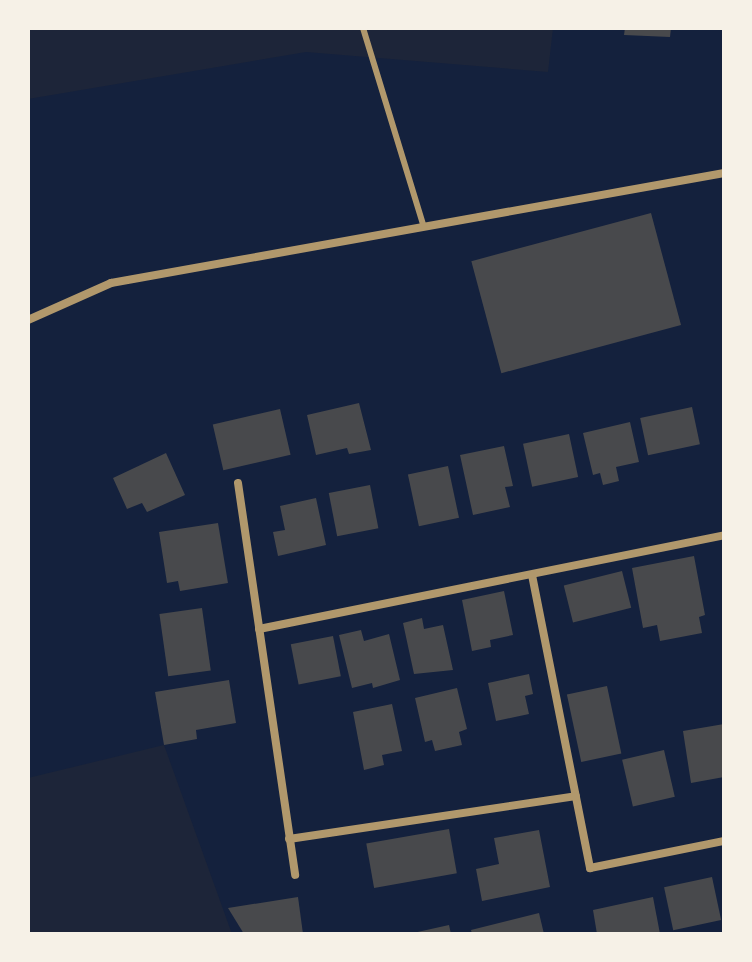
<!DOCTYPE html>
<style>
body{margin:0}
#map{position:relative;width:752px;height:962px;overflow:hidden;background:#14213d;font-family:Cabin,sans-serif}
div>[style]{position:absolute}
[style*='--x']{left:calc(var(--x)*1px);top:calc(var(--y)*1px);width:calc(var(--w)*1px);rotate:calc(var(--a)*1deg)}
.green>*{inset:0;background:#1d2539}
.building>*{inset:0;background:#48494c;transform-origin:0 0}
.service>*{height:6px;margin:-3px;padding:0 3px;transform-origin:3px;border-radius:3px;background:#b1986c}
.minor>*{height:8px;margin:-4px;padding:0 4px;transform-origin:4px;border-radius:4px;background:#b1986c}
span{translate:-50% -50%;white-space:nowrap;text-align:center;line-height:1.15;-webkit-text-stroke:8px #f6f1e7;paint-order:stroke}
.frame{position:absolute;inset:0;border:30px solid #f6f1e7;pointer-events:none}
</style>
<div id="map">
<div class="green">
<div style="clip-path:polygon(28px 28px,553px 28px,548px 72px,306px 52px,28px 99px)"></div>
<div style="clip-path:polygon(164px 745px,232px 934px,28px 934px,28px 778px)"></div>
</div>
<div class="building">
<div style="clip-path:polygon(625px 28px,671px 28px,670px 37px,624px 35px)"></div>
<div style="left:651px;top:213px;width:116px;height:186px;rotate:75deg"></div>
<div style="clip-path:polygon(359px 403px,371px 450px,349px 454px,347px 448px,316px 455px,307px 415px)"></div>
<div style="left:692px;top:407px;width:38px;height:53px;rotate:78deg"></div>
<div style="left:280px;top:409px;width:47px;height:69px;rotate:77deg"></div>
<div style="clip-path:polygon(630px 422px,639px 462px,616px 467px,619px 481px,603px 485px,600px 473px,593px 475px,583px 433px)"></div>
<div style="left:569px;top:434px;width:44px;height:47px;rotate:78deg"></div>
<div style="clip-path:polygon(504px 446px,513px 486px,505px 487px,510px 507px,473px 515px,460px 455px)"></div>
<div style="clip-path:polygon(166px 453px,185px 495px,147px 512px,142px 503px,127px 509px,113px 478px)"></div>
<div style="left:448px;top:466px;width:53px;height:41px;rotate:78deg"></div>
<div style="left:370px;top:485px;width:44px;height:42px;rotate:79deg"></div>
<div style="clip-path:polygon(316px 498px,326px 545px,278px 556px,273px 532px,285px 530px,280px 506px)"></div>
<div style="clip-path:polygon(218px 523px,228px 583px,180px 591px,178px 581px,167px 583px,159px 532px)"></div>
<div style="clip-path:polygon(694px 556px,705px 615px,699px 617px,702px 633px,660px 641px,657px 625px,643px 628px,632px 568px)"></div>
<div style="left:622px;top:571px;width:38px;height:60px;rotate:76deg"></div>
<div style="clip-path:polygon(504px 591px,513px 635px,490px 640px,491px 647px,472px 651px,462px 600px)"></div>
<div style="left:202px;top:608px;width:63px;height:43px;rotate:82deg"></div>
<div style="clip-path:polygon(422px 618px,424px 629px,443px 625px,453px 670px,414px 674px,403px 623px)"></div>
<div style="clip-path:polygon(361px 630px,364px 641px,389px 634px,400px 680px,373px 688px,372px 683px,352px 688px,339px 635px)"></div>
<div style="left:333px;top:636px;width:41px;height:43px;rotate:79deg"></div>
<div style="clip-path:polygon(529px 674px,533px 694px,525px 696px,529px 714px,496px 721px,488px 683px)"></div>
<div style="clip-path:polygon(229px 680px,236px 723px,196px 730px,197px 739px,164px 745px,155px 692px)"></div>
<div style="left:607px;top:686px;width:69px;height:41px;rotate:78deg"></div>
<div style="clip-path:polygon(457px 688px,467px 729px,459px 732px,462px 745px,435px 751px,432px 740px,425px 742px,415px 698px)"></div>
<div style="clip-path:polygon(392px 704px,402px 751px,382px 755px,384px 765px,364px 770px,353px 712px)"></div>
<div style="clip-path:polygon(724px 724px,724px 777px,691px 783px,683px 731px)"></div>
<div style="left:664px;top:750px;width:48px;height:43px;rotate:77deg"></div>
<div style="left:449px;top:829px;width:45px;height:84px;rotate:80deg"></div>
<div style="clip-path:polygon(539px 830px,550px 887px,482px 901px,476px 869px,499px 864px,494px 838px)"></div>
<div style="left:712px;top:877px;width:44px;height:49px;rotate:78deg"></div>
<div style="clip-path:polygon(298px 897px,303px 934px,244px 934px,228px 908px)"></div>
<div style="clip-path:polygon(653px 897px,660px 934px,597px 934px,593px 910px)"></div>
<div style="clip-path:polygon(539px 913px,544px 934px,472px 934px,471px 930px)"></div>
<div style="clip-path:polygon(449px 925px,451px 934px,413px 934px,413px 933px)"></div>
</div>
<div class="service">
<div style="--x:363;--y:28;--w:208;--a:73"></div>
</div>
<div class="minor">
<div style="--x:28;--y:320;--w:91;--a:-24"></div>
<div style="--x:111;--y:283;--w:623;--a:-10.17"></div>
<div style="--x:238;--y:483;--w:396;--a:81.7"></div>
<div style="--x:532;--y:575;--w:299;--a:78.8"></div>
<div style="--x:590;--y:868;--w:137;--a:-11.4"></div>
<div style="--x:259;--y:629;--w:474;--a:-11.4"></div>
<div style="--x:289;--y:839;--w:290;--a:-8.5"></div>
</div>
<div class="frame"></div>
</div>
